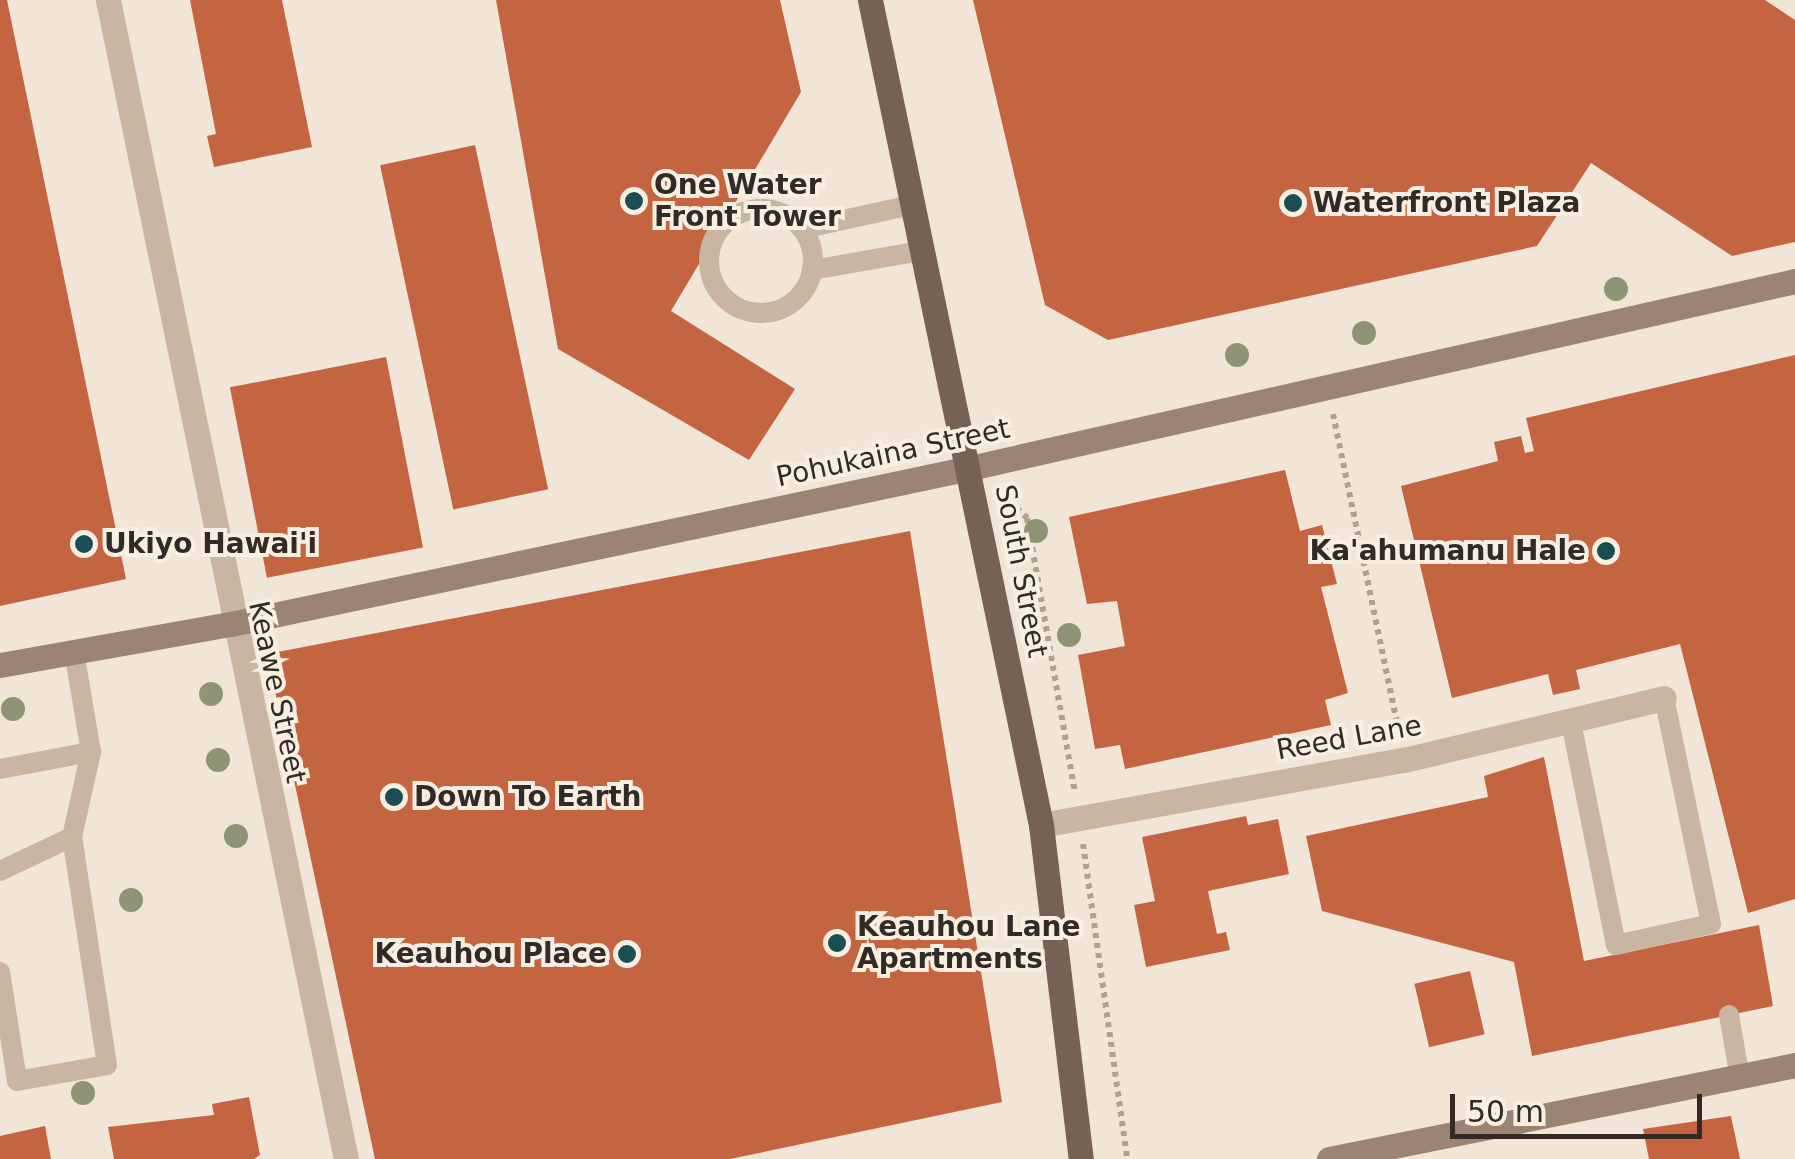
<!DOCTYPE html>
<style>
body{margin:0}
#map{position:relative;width:1795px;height:1159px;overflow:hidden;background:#f0e5d6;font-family:"DejaVu Sans",sans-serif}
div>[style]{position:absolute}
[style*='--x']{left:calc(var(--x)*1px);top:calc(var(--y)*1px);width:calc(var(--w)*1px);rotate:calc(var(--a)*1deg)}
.building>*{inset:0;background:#c56440;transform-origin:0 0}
.path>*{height:6px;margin-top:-3px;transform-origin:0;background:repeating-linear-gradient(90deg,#b39f8d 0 5px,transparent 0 10px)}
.lane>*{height:20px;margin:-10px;padding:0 10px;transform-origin:10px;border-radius:10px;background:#c8b5a3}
.lane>.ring{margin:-10px;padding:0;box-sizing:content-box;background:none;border:20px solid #c8b5a3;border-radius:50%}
.street>*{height:25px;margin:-12.5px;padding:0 12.5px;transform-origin:12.5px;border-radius:12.5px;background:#c8b5a3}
.secondary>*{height:25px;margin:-12.5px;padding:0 12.5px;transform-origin:12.5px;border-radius:12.5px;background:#9b8475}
.primary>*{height:25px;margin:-12.5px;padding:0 12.5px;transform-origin:12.5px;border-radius:12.5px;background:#756156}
.trees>*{width:24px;height:24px;margin:-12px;border-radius:50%;background:#909477}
.dots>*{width:28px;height:28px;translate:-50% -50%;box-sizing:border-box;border:5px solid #f8efe2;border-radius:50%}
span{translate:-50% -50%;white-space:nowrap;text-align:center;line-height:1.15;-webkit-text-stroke:8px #f8efe2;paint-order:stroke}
.poi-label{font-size:28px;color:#332a25;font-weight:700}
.left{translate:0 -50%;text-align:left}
.right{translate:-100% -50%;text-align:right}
.street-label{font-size:28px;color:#332a25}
.scale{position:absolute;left:1450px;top:1094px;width:252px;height:45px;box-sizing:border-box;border:5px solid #332a25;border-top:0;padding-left:12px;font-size:30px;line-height:35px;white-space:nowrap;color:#332a25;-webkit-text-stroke:8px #f8efe2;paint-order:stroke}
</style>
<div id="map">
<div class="building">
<div style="clip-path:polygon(0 0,7px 0,126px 579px,0 606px)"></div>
<div style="clip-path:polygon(190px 0,282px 0,312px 147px,214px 167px,207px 136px,216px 134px)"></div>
<div style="clip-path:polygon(496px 0,780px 0,801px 92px,671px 311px,795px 389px,749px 460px,558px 349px)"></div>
<div style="clip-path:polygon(973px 0,1765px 0,1795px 20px,1795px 242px,1732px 256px,1591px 163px,1537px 246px,1108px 340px,1045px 305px)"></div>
<div style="left:475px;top:145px;width:352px;height:97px;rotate:78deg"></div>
<div style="clip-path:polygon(1795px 355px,1795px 899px,1748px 913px,1680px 644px,1576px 670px,1580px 689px,1553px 695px,1548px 674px,1452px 698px,1401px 486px,1498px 461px,1494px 442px,1521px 436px,1525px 453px,1534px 451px,1526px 418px)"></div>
<div style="left:386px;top:357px;width:194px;height:159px;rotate:79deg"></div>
<div style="clip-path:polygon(1285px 470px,1300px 531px,1322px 525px,1337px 584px,1321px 587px,1348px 693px,1325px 700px,1331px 725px,1125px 769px,1120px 745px,1095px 749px,1078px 655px,1125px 646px,1117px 601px,1087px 604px,1069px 517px)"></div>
<div style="clip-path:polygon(910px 531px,1002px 1102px,730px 1159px,375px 1159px,267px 654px)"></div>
<div style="clip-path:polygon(1544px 757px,1584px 961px,1759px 925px,1773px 1006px,1532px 1056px,1514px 962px,1322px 911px,1306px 836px,1488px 797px,1484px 776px)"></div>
<div style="clip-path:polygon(1246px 816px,1248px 825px,1278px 819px,1289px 874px,1208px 891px,1217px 934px,1226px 932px,1230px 950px,1146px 967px,1134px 905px,1155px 901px,1142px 837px)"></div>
<div style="left:1470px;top:971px;width:65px;height:57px;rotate:77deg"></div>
<div style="clip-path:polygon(249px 1097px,260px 1155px,254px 1159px,114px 1159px,108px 1127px,214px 1115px,212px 1104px)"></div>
<div style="clip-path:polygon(1731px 1116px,1740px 1159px,1649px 1159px,1643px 1129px)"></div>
<div style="clip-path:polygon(45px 1126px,51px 1159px,0 1159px,0 1136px)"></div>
</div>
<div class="path">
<div style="--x:1333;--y:414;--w:327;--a:78.3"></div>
<div style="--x:1001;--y:495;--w:35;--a:41"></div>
<div style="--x:1027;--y:518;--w:278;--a:80.1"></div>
<div style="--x:1083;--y:844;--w:318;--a:82"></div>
</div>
<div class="lane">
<div class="ring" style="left:709px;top:209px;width:84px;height:84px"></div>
<div style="--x:802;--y:229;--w:112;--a:-12.4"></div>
<div style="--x:812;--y:270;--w:111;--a:-9.9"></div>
<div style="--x:1571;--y:722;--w:227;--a:78.6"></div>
<div style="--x:1616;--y:945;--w:97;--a:-12.5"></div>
<div style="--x:1711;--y:924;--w:231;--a:-101.7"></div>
<div style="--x:0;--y:769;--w:93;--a:-10.6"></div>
<div style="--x:0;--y:871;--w:80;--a:-25.3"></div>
<div style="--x:0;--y:972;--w:110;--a:81.1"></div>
<div style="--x:17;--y:1081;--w:91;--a:-10.1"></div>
<div style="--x:107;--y:1065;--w:231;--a:-98.7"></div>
<div style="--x:72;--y:837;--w:87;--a:-77.4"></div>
<div style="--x:91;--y:752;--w:102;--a:-99.6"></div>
<div style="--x:1729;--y:1015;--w:64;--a:80.1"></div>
</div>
<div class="street">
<div style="--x:108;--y:0;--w:1183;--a:78.4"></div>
<div style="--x:1041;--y:825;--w:369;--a:-10.2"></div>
<div style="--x:1404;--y:760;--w:267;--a:-13.4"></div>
</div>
<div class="secondary">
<div style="--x:0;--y:665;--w:235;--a:-10.1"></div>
<div style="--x:231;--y:624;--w:755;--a:-11.92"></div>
<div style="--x:970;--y:468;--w:846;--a:-12.77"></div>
<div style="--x:1329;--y:1159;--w:475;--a:-11.4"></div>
</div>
<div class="primary">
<div style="--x:870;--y:0;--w:843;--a:78.29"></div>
<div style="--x:1041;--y:825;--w:336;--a:83.2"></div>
</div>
<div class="trees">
<div style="left:1616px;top:289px"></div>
<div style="left:1364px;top:333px"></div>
<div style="left:1237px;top:355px"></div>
<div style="left:1036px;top:531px"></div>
<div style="left:1069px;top:635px"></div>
<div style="left:211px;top:694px"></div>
<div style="left:13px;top:709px"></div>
<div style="left:218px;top:760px"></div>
<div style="left:236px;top:836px"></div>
<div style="left:131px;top:900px"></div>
<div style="left:83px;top:1093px"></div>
</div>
<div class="dots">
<div style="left:634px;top:201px;background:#1b4e53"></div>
<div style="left:1293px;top:203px;background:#1b4e53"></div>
<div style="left:84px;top:544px;background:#1b4e53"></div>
<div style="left:1606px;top:551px;background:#1b4e53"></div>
<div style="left:394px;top:797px;background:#1b4e53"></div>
<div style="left:837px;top:943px;background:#1b4e53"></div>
<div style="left:627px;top:954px;background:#1b4e53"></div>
</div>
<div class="poi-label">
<span class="left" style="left:654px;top:201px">One Water<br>Front Tower</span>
<span class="left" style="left:1313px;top:203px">Waterfront Plaza</span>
<span class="left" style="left:104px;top:544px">Ukiyo Hawai'i</span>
<span class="right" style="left:1586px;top:551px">Ka'ahumanu Hale</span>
<span class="left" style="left:414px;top:797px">Down To Earth</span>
<span class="left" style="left:857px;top:943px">Keauhou Lane<br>Apartments</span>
<span class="right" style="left:607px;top:954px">Keauhou Place</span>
</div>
<div class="street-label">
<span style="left:893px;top:453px;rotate:-12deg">Pohukaina Street</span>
<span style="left:1021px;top:571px;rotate:79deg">South Street</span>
<span style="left:277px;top:692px;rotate:78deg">Keawe Street</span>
<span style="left:1349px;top:738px;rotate:-10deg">Reed Lane</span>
</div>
<div class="scale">50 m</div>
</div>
